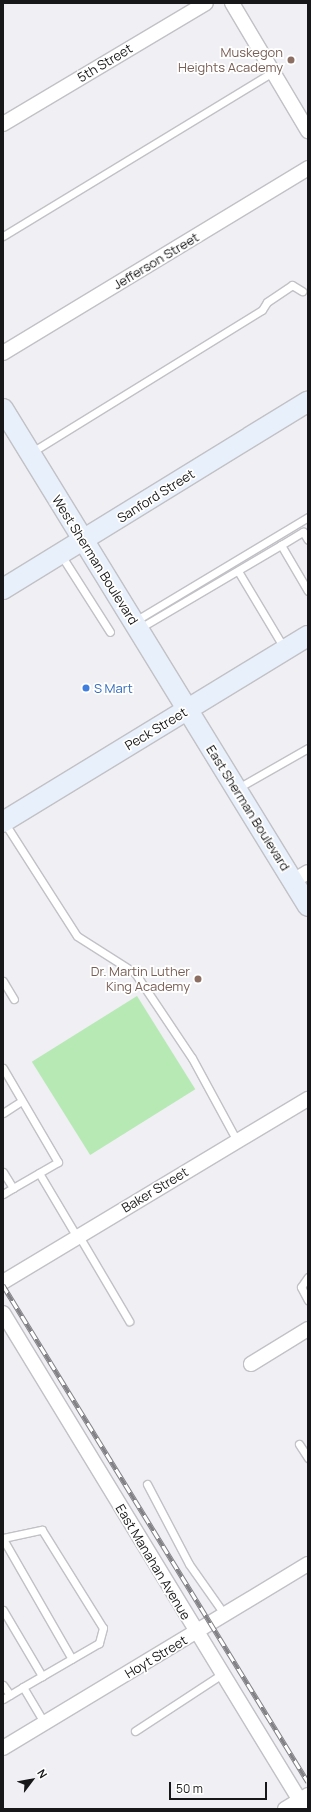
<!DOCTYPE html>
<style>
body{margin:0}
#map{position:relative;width:311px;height:1812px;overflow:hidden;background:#efeff4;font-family:Manrope,sans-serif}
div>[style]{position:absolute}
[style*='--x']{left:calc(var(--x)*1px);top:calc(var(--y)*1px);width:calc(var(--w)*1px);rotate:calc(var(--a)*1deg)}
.green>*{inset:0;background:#b7e9b4;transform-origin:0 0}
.roads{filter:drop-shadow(1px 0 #c1c1c6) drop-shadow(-1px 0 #c1c1c6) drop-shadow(0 1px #c1c1c6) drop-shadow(0 -1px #c1c1c6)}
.lane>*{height:7px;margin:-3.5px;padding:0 3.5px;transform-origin:3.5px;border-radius:3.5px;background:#fff}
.street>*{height:14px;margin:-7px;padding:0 7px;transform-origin:7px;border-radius:7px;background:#fff}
.secondary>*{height:20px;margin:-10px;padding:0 10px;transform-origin:10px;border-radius:10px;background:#e8f0fb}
.rail>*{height:4.5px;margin-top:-2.25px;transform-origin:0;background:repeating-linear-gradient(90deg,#fff 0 9px,#828185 0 18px);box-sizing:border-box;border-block:1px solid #828185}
.dots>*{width:11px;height:11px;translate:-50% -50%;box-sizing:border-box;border:2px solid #fff;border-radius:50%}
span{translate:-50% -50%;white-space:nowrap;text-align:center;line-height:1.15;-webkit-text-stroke:3.5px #fff;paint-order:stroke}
.education-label{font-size:13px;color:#785e54}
.right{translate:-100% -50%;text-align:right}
.street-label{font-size:13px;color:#171618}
.shop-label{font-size:13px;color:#366cbe}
.left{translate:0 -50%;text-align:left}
.frame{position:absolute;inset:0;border:4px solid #171618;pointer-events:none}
.north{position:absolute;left:12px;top:1760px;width:40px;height:40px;-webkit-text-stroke:3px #fff;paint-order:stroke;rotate:58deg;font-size:11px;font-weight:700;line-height:16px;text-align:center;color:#171618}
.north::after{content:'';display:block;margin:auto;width:14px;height:18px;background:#171618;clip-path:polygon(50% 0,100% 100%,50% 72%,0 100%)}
.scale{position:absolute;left:169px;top:1782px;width:98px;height:18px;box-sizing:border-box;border:2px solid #171618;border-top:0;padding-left:5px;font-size:12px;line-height:14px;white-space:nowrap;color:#171618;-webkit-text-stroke:3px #fff;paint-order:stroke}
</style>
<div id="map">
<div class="green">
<div style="left:137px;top:996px;width:110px;height:124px;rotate:58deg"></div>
</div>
<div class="roads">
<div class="lane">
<div style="--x:3;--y:236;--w:316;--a:-31.3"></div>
<div style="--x:32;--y:452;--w:270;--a:-31.7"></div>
<div style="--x:262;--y:310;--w:9;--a:-58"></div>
<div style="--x:267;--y:302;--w:30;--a:-34"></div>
<div style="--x:292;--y:285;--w:12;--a:31"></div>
<div style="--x:281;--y:545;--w:26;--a:-31"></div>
<div style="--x:303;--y:532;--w:9;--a:58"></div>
<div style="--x:61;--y:555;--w:91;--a:57.5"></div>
<div style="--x:238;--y:571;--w:90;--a:59.1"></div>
<div style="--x:135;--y:621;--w:202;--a:-31"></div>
<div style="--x:140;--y:628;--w:164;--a:-30.5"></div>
<div style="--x:281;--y:545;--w:53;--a:59.6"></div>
<div style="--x:238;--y:788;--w:81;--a:-29.7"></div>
<div style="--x:4;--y:822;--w:135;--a:57.4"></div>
<div style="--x:77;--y:936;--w:69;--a:32.5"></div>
<div style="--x:135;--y:973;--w:102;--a:56.2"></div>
<div style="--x:192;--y:1058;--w:94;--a:61.5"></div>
<div style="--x:3;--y:981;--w:21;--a:59"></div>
<div style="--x:3;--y:1068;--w:109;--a:59.7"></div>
<div style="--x:58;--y:1162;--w:52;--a:150"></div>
<div style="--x:13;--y:1188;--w:19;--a:-122"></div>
<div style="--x:3;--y:1113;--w:20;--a:-33"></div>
<div style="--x:39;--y:1173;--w:74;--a:59.3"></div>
<div style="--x:3;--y:1194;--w:12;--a:-31"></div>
<div style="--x:79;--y:1236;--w:99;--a:59.5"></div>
<div style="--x:308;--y:1277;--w:12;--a:125"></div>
<div style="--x:301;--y:1287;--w:15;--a:62"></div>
<div style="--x:299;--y:1444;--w:17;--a:57"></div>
<div style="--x:147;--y:1484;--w:90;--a:62.3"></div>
<div style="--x:189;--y:1564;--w:62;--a:54.8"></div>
<div style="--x:3;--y:1538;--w:40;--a:-12"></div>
<div style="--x:42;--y:1530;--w:115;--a:58.1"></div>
<div style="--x:103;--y:1628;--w:16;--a:105"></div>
<div style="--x:99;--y:1643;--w:88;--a:149.9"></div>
<div style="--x:23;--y:1687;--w:43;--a:59.3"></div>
<div style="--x:3;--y:1539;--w:138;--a:60.1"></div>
<div style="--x:3;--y:1610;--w:77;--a:59.4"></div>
<div style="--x:3;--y:1685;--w:12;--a:55"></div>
<div style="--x:3;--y:1699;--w:23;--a:-31"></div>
<div style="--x:135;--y:1731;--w:104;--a:-33.2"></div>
</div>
<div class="street">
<div style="--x:232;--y:3;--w:149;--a:59.3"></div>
<div style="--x:3;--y:124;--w:236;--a:-30.8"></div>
<div style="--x:3;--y:353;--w:357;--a:-31.2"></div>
<div style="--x:293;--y:881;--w:17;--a:-31"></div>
<div style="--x:3;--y:1282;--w:356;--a:-31"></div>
<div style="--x:3;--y:1313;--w:581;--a:58.66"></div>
<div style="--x:251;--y:1364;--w:67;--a:-31.6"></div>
<div style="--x:3;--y:1748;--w:356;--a:-31.1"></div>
<div style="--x:285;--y:1809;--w:27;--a:-31"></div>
</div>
<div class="secondary">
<div style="--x:3;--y:409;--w:583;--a:58.46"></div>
<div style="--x:3;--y:589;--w:358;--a:-31.6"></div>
<div style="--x:3;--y:822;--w:357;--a:-31.4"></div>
</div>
</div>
<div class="rail">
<div style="--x:3;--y:1285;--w:583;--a:58.46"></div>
</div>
<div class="dots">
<div style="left:291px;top:60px;background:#8d6e63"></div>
<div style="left:86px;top:688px;background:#3f7fe0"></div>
<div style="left:198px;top:979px;background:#8d6e63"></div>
</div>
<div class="education-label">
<span class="right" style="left:283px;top:60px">Muskegon<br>Heights Academy</span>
<span class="right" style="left:190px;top:979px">Dr. Martin Luther<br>King Academy</span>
</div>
<div class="street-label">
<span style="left:105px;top:63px;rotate:-31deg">5th Street</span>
<span style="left:156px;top:261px;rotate:-31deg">Jefferson Street</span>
<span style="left:156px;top:496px;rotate:-32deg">Sanford Street</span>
<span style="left:95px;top:560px;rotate:58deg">West Sherman Boulevard</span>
<span style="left:156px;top:729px;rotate:-31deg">Peck Street</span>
<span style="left:248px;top:808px;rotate:58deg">East Sherman Boulevard</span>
<span style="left:155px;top:1190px;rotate:-31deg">Baker Street</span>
<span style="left:153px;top:1562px;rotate:59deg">East Manahan Avenue</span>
<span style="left:156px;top:1657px;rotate:-31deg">Hoyt Street</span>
</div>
<div class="shop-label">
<span class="left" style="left:94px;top:688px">S Mart</span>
</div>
<div class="frame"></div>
<div class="north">N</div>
<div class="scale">50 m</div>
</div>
